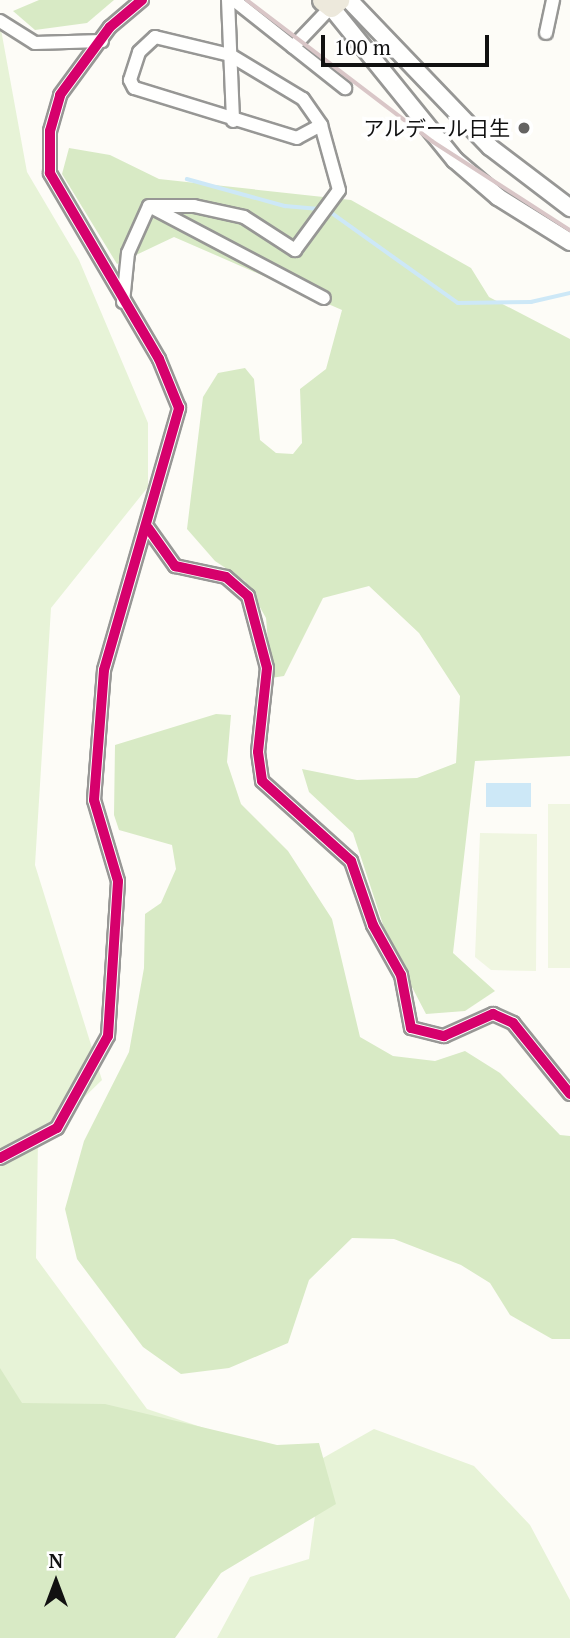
<!DOCTYPE html>
<meta charset="utf-8">
<style>
body{margin:0}
#map{position:relative;width:570px;height:1638px;overflow:hidden;background:#fdfcf7;font-family:"PT Serif","Noto Sans JP",serif}
div>[style]{position:absolute}
[style*='--x']{left:calc(var(--x)*1px);top:calc(var(--y)*1px);width:calc(var(--w)*1px);rotate:calc(var(--a)*1deg)}
.green>*{inset:0;background:#e7f3d7}
.forest>*{inset:0;background:#d8eac5}
.pitch>*{inset:0;background:#f0f6e1;transform-origin:0 0}
.water>*{inset:0;background:#cde8f7;transform-origin:0 0}
.stream>*{height:3.5px;margin:-1.75px;padding:0 1.75px;transform-origin:1.75px;border-radius:1.75px;background:#cde8f7}
.roads{filter:drop-shadow(2px 0 #979795) drop-shadow(-2px 0 #979795) drop-shadow(0 2px #979795) drop-shadow(0 -2px #979795)}
.minor>*{height:12px;margin:-6px;padding:0 6px;transform-origin:6px;border-radius:6px;background:#fffffe}
.tertiary>*{height:16px;margin:-8px;padding:0 8px;transform-origin:8px;border-radius:8px;background:#fffffe}
.primary>*{height:19px;margin:-9.5px;padding:0 9.5px;transform-origin:9.5px;border-radius:9.5px;background:#ede9dc}
.rail>*{height:3.5px;margin:-1.75px;padding:0 1.75px;transform-origin:1.75px;border-radius:1.75px;background:#d9c6c7}
.cycleway>*{height:10px;margin:-5px;padding:0 5px;transform-origin:5px;border-radius:5px;background:#d6006c}
.dots>*{width:19px;height:19px;translate:-50% -50%;box-sizing:border-box;border:4px solid #fff;border-radius:50%}
span{translate:-50% -50%;white-space:nowrap;text-align:center;line-height:1.15;-webkit-text-stroke:7px #fff;paint-order:stroke}
.poi-label{font-size:21px;color:#111}
.right{translate:-100% -50%;text-align:right}
.north{position:absolute;left:21px;top:1547px;width:70px;height:70px;-webkit-text-stroke:5px #fff;paint-order:stroke;rotate:0deg;font-size:19px;font-weight:700;line-height:28px;text-align:center;color:#111}
.north::after{content:'';display:block;margin:auto;width:24px;height:32px;background:#111;clip-path:polygon(50% 0,100% 100%,50% 72%,0 100%)}
.scale{position:absolute;left:321px;top:35px;width:168px;height:32px;box-sizing:border-box;border:4px solid #111;border-top:0;padding-left:9px;font-size:21px;line-height:24px;white-space:nowrap;color:#111;-webkit-text-stroke:5px #fff;paint-order:stroke}
</style>
<div id="map">
<div class="green">
<div style="clip-path:polygon(0 24px,27px 172px,79px 260px,148px 423px,148px 487px,51px 608px,35px 865px,102px 1080px,38px 1142px,36px 1258px,147px 1409px,228px 1436px,0 1413px)"></div>
<div style="clip-path:polygon(374px 1429px,474px 1466px,530px 1525px,570px 1600px,570px 1638px,217px 1638px,250px 1577px,309px 1559px,323px 1458px)"></div>
</div>
<div class="forest">
<div style="clip-path:polygon(39px 0,114px 0,87px 23px,35px 30px,13px 11px)"></div>
<div style="clip-path:polygon(69px 148px,110px 155px,159px 179px,351px 200px,471px 268px,489px 297px,570px 339px,570px 756px,475px 761px,453px 953px,495px 991px,465px 1011px,426px 1014px,389px 943px,353px 833px,309px 792px,302px 769px,357px 780px,417px 778px,456px 763px,460px 696px,419px 633px,369px 586px,323px 598px,284px 676px,271px 678px,266px 618px,245px 581px,215px 561px,187px 529px,203px 397px,218px 373px,245px 368px,254px 379px,260px 440px,276px 453px,293px 454px,302px 443px,300px 389px,326px 369px,342px 310px,174px 237px,117px 264px,62px 174px)"></div>
<div style="clip-path:polygon(216px 714px,231px 715px,227px 762px,241px 804px,288px 851px,332px 919px,360px 1037px,393px 1056px,435px 1061px,465px 1051px,500px 1073px,560px 1135px,570px 1136px,570px 1339px,552px 1339px,510px 1315px,490px 1283px,461px 1265px,394px 1239px,352px 1238px,309px 1280px,288px 1343px,229px 1368px,181px 1374px,143px 1347px,77px 1259px,65px 1209px,84px 1141px,129px 1052px,144px 968px,145px 914px,161px 903px,176px 869px,172px 845px,119px 830px,114px 815px,115px 745px)"></div>
<div style="clip-path:polygon(0 1368px,22px 1403px,105px 1404px,277px 1445px,319px 1443px,336px 1504px,221px 1573px,175px 1638px,0 1638px)"></div>
</div>
<div class="pitch">
<div style="left:548px;top:804px;width:22px;height:164px"></div>
<div style="clip-path:polygon(480px 833px,537px 834px,536px 971px,491px 970px,475px 957px)"></div>
</div>
<div class="water">
<div style="left:486px;top:783px;width:45px;height:24px"></div>
</div>
<div class="stream">
<div style="--x:187;--y:179;--w:102;--a:15.4"></div>
<div style="--x:285;--y:206;--w:37;--a:5"></div>
<div style="--x:329;--y:211;--w:158;--a:35.5"></div>
<div style="--x:458;--y:303;--w:73;--a:-0.8"></div>
<div style="--x:531;--y:302;--w:40;--a:-13"></div>
</div>
<div class="roads">
<div class="minor">
<div style="--x:228;--y:0;--w:121;--a:87.6"></div>
<div style="--x:234;--y:0;--w:142;--a:38.4"></div>
<div style="--x:0;--y:21;--w:41;--a:32.2"></div>
<div style="--x:35;--y:43;--w:67;--a:-1.7"></div>
<div style="--x:546;--y:33;--w:34;--a:-78"></div>
<div style="--x:155;--y:37;--w:77;--a:13.5"></div>
<div style="--x:230;--y:55;--w:85;--a:31.1"></div>
<div style="--x:303;--y:99;--w:32;--a:55"></div>
<div style="--x:321;--y:125;--w:27;--a:152"></div>
<div style="--x:297;--y:138;--w:170;--a:-162.9"></div>
<div style="--x:134;--y:88;--w:9;--a:-117"></div>
<div style="--x:130;--y:80;--w:29;--a:-72"></div>
<div style="--x:139;--y:52;--w:22;--a:-43"></div>
<div style="--x:293;--y:47;--w:55;--a:-46.5"></div>
<div style="--x:149;--y:206;--w:45;--a:0"></div>
<div style="--x:194;--y:206;--w:51;--a:12.4"></div>
<div style="--x:244;--y:217;--w:61;--a:32.9"></div>
<div style="--x:295;--y:250;--w:74;--a:-53.7"></div>
<div style="--x:339;--y:190;--w:67;--a:-105.5"></div>
<div style="--x:153;--y:208;--w:193;--a:27.8"></div>
<div style="--x:123;--y:302;--w:49;--a:-84.2"></div>
<div style="--x:128;--y:253;--w:51;--a:-65.9"></div>
<div style="--x:148;--y:528;--w:47;--a:54.6"></div>
<div style="--x:175;--y:566;--w:52;--a:12.2"></div>
<div style="--x:226;--y:577;--w:29;--a:41"></div>
<div style="--x:248;--y:596;--w:74;--a:75.2"></div>
<div style="--x:267;--y:668;--w:84;--a:96.1"></div>
<div style="--x:258;--y:752;--w:29;--a:82"></div>
<div style="--x:262;--y:781;--w:120;--a:42"></div>
<div style="--x:351;--y:861;--w:68;--a:71"></div>
<div style="--x:373;--y:925;--w:57;--a:60.8"></div>
<div style="--x:401;--y:975;--w:54;--a:79.3"></div>
<div style="--x:411;--y:1028;--w:34;--a:14"></div>
<div style="--x:444;--y:1036;--w:54;--a:-24.2"></div>
<div style="--x:493;--y:1014;--w:22;--a:24"></div>
<div style="--x:513;--y:1023;--w:91;--a:51.2"></div>
<div style="--x:0;--y:1158;--w:64;--a:-27.8"></div>
<div style="--x:57;--y:1128;--w:105;--a:-61"></div>
<div style="--x:108;--y:1036;--w:155;--a:-86.3"></div>
<div style="--x:118;--y:881;--w:84;--a:-106.5"></div>
<div style="--x:94;--y:800;--w:130;--a:-85.6"></div>
<div style="--x:104;--y:670;--w:273;--a:-74"></div>
<div style="--x:179;--y:408;--w:53;--a:-112.2"></div>
<div style="--x:159;--y:359;--w:216;--a:-120.4"></div>
<div style="--x:50;--y:173;--w:42;--a:-90"></div>
<div style="--x:50;--y:131;--w:37;--a:-74"></div>
<div style="--x:60;--y:95;--w:84;--a:-53.7"></div>
<div style="--x:110;--y:27;--w:42;--a:-40.2"></div>
</div>
<div class="tertiary">
<div style="--x:349;--y:0;--w:204;--a:46.2"></div>
<div style="--x:490;--y:147;--w:101;--a:37.3"></div>
<div style="--x:331;--y:7;--w:197;--a:51"></div>
<div style="--x:455;--y:160;--w:57;--a:40.7"></div>
<div style="--x:498;--y:197;--w:85;--a:32"></div>
</div>
<div class="primary">
<div style="--x:322;--y:0;--w:11;--a:38"></div>
<div style="--x:331;--y:7;--w:11;--a:-41"></div>
</div>
</div>
<div class="rail">
<div style="--x:247;--y:0;--w:233;--a:37.3"></div>
<div style="--x:432;--y:141;--w:164;--a:32.8"></div>
</div>
<div class="cycleway">
<div style="--x:148;--y:528;--w:47;--a:54.6"></div>
<div style="--x:175;--y:566;--w:52;--a:12.2"></div>
<div style="--x:226;--y:577;--w:29;--a:41"></div>
<div style="--x:248;--y:596;--w:74;--a:75.2"></div>
<div style="--x:267;--y:668;--w:84;--a:96.1"></div>
<div style="--x:258;--y:752;--w:29;--a:82"></div>
<div style="--x:262;--y:781;--w:120;--a:42"></div>
<div style="--x:351;--y:861;--w:68;--a:71"></div>
<div style="--x:373;--y:925;--w:57;--a:60.8"></div>
<div style="--x:401;--y:975;--w:54;--a:79.3"></div>
<div style="--x:411;--y:1028;--w:34;--a:14"></div>
<div style="--x:444;--y:1036;--w:54;--a:-24.2"></div>
<div style="--x:493;--y:1014;--w:22;--a:24"></div>
<div style="--x:513;--y:1023;--w:91;--a:51.2"></div>
<div style="--x:0;--y:1158;--w:64;--a:-27.8"></div>
<div style="--x:57;--y:1128;--w:105;--a:-61"></div>
<div style="--x:108;--y:1036;--w:155;--a:-86.3"></div>
<div style="--x:118;--y:881;--w:84;--a:-106.5"></div>
<div style="--x:94;--y:800;--w:130;--a:-85.6"></div>
<div style="--x:104;--y:670;--w:273;--a:-74"></div>
<div style="--x:179;--y:408;--w:53;--a:-112.2"></div>
<div style="--x:159;--y:359;--w:216;--a:-120.4"></div>
<div style="--x:50;--y:173;--w:42;--a:-90"></div>
<div style="--x:50;--y:131;--w:37;--a:-74"></div>
<div style="--x:60;--y:95;--w:84;--a:-53.7"></div>
<div style="--x:110;--y:27;--w:42;--a:-40.2"></div>
</div>
<div class="dots">
<div style="left:524px;top:128px;background:#646362"></div>
</div>
<div class="poi-label">
<span class="right" style="left:510px;top:128px">アルデール日生</span>
</div>
<div class="north">N</div>
<div class="scale">100 m</div>
</div>
